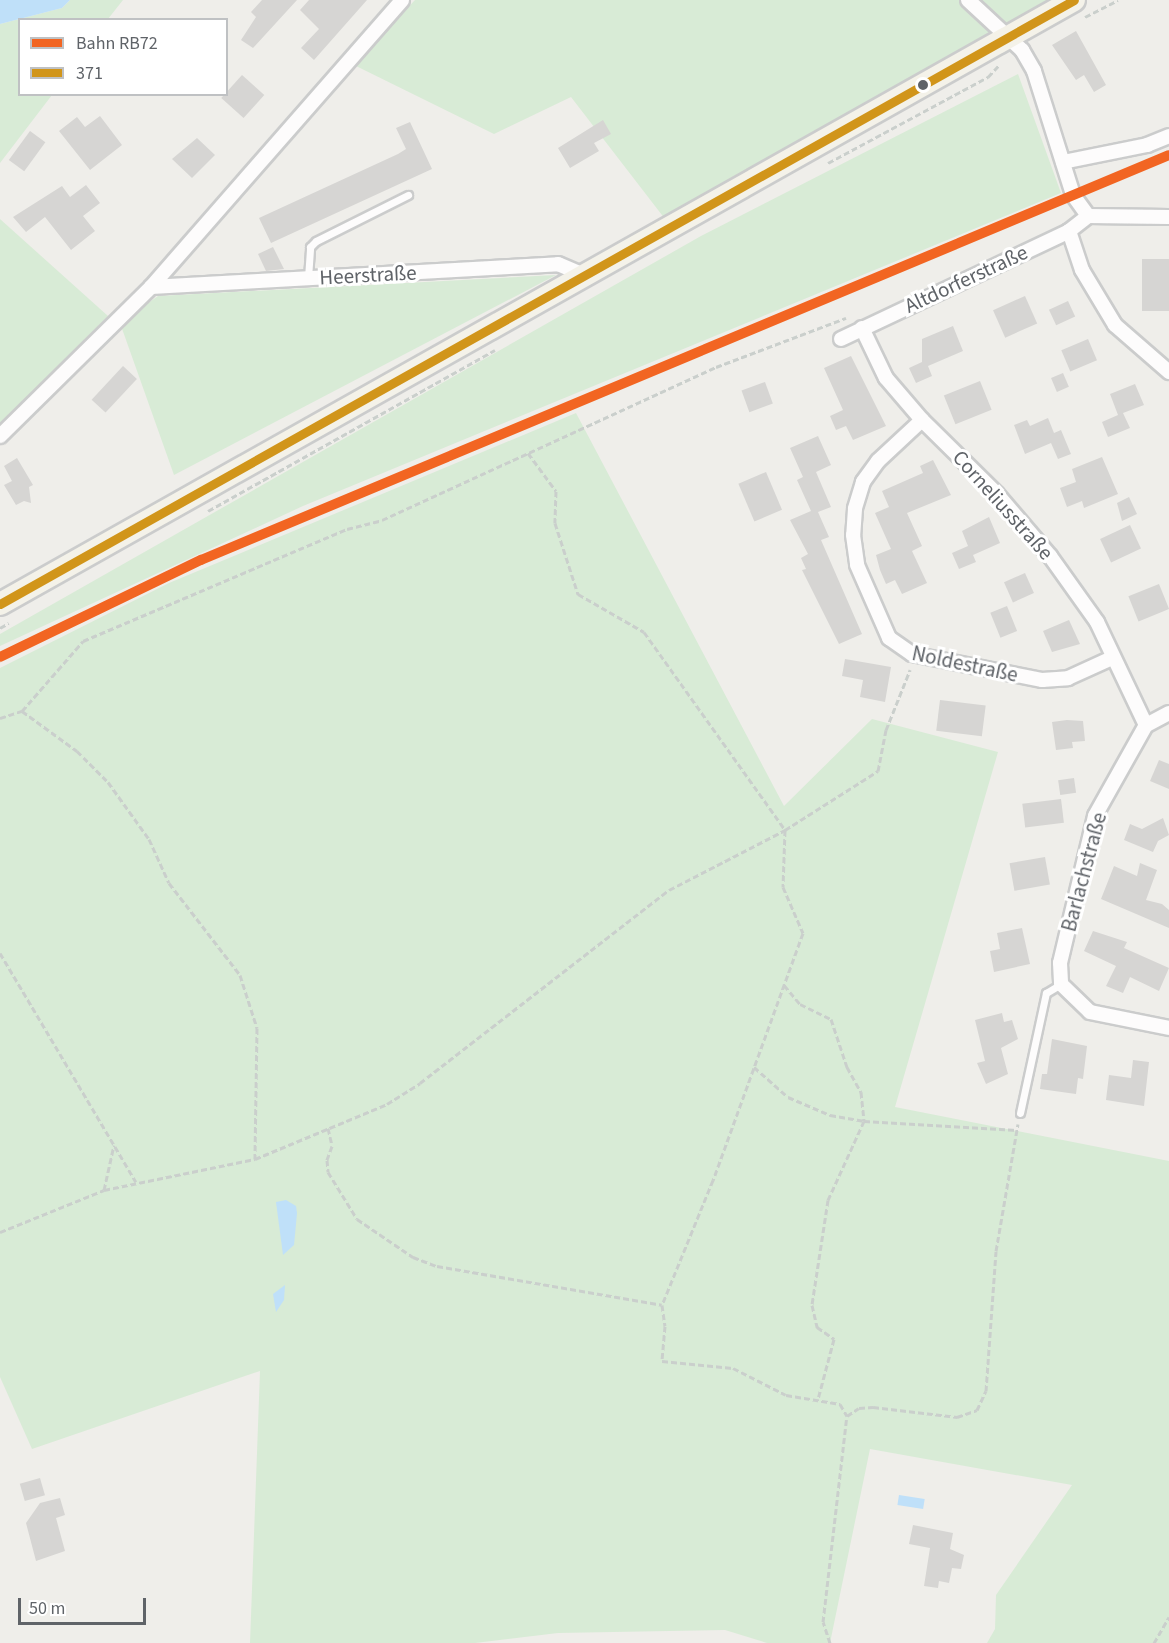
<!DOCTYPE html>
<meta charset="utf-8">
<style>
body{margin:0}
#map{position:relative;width:1169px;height:1643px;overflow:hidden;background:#efeeea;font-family:"Source Sans 3",sans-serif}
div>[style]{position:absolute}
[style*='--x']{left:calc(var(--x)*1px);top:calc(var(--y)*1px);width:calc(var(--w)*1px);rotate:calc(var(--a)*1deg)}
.green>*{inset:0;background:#d8ebd6}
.water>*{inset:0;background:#bfe0f9;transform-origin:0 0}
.building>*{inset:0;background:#d6d5d3;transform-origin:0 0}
.path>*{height:3px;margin-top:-1.5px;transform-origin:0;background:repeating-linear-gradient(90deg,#cacfcc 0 6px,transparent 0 9px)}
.roads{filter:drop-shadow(2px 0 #cbcccc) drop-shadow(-2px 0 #cbcccc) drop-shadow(0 2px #cbcccc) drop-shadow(0 -2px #cbcccc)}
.service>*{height:7px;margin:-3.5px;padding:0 3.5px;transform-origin:3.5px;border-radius:3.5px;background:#fdfcfc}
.minor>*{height:14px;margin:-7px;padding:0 7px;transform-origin:7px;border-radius:7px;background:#fdfcfc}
.primary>*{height:22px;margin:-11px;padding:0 11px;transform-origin:11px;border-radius:11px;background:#f4f2e9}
.bus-1>*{height:9px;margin:-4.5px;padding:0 4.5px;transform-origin:4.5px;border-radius:4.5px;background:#d1951a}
.rail-1>*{height:10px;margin:-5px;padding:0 5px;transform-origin:5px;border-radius:5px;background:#f26522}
.dots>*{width:16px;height:16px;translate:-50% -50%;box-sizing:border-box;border:3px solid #fff;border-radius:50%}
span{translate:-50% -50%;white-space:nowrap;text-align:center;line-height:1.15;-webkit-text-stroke:6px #fff;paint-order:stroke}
.street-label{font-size:21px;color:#5f6368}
.legend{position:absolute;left:18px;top:18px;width:210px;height:78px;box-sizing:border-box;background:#fff;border:2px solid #bfc1c3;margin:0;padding:8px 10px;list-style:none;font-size:18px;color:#5f6368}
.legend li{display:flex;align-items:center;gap:12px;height:30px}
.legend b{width:30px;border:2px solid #bfc1c3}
.scale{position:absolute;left:18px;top:1598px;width:128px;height:27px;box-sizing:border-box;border:3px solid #5f6368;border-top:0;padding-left:8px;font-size:18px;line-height:21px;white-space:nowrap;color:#5f6368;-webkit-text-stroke:4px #fff;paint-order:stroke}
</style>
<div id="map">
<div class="green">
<div style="clip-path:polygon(70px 0,123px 0,108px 19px,20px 20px,20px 94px,52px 95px,0 163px,0 24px,62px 8px)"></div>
<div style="clip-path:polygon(415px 0,1051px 0,665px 219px,571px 97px,494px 134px,354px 65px)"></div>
<div style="clip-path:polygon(1018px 74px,1061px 193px,303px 506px,0 646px,0 634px,701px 236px)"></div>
<div style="clip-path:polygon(0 219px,108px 316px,0 425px)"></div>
<div style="clip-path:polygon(556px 275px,174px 475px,120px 323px,158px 296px)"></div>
<div style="clip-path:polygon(576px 413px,784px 806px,872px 719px,998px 752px,895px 1107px,1169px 1161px,1169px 1643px,987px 1643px,995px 1629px,996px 1595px,1072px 1485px,870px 1449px,830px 1643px,767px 1643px,725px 1630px,558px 1633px,475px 1643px,250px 1643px,260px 1371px,32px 1449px,0 1377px,0 668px,169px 583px)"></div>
</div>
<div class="water">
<div style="clip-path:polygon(0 0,70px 0,62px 8px,0 24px)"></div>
<div style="clip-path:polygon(286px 1200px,296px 1206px,297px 1213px,294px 1245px,283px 1255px,276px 1202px)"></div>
<div style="clip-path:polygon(285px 1285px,284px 1300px,276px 1312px,273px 1294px)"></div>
<div style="left:899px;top:1495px;width:26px;height:10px;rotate:9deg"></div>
</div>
<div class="building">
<div style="clip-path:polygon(262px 0,297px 0,253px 48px,241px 40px,256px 17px,251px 12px)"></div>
<div style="clip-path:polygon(309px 0,367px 0,314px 60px,301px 48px,319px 29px,300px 10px)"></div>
<div style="clip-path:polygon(1076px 31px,1106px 85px,1094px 92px,1084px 75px,1076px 80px,1052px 45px)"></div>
<div style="left:242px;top:75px;width:30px;height:31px;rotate:42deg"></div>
<div style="clip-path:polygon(100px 116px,122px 145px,90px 170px,59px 131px,77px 117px,85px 127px)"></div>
<div style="clip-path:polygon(603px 120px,611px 134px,594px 143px,599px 151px,570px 168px,558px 148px)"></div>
<div style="clip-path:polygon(410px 122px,432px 169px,271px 243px,259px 218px,398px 154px,406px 149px,396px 128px)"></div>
<div style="left:30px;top:131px;width:19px;height:36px;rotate:36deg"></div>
<div style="clip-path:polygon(197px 138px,215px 155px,192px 178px,172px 159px)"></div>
<div style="clip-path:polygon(86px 185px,100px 203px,83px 216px,95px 231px,71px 250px,45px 217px,26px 232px,13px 217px,62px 186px,70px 197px)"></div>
<div style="clip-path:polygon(273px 247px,284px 269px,266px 271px,258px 254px)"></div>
<div style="left:1169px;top:259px;width:52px;height:27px;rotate:90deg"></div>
<div style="left:1025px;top:296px;width:30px;height:35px;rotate:66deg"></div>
<div style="left:1068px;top:301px;width:17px;height:21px;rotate:65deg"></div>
<div style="clip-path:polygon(953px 326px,963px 351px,928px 366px,932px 376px,916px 383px,909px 368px,922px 362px,922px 339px)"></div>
<div style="left:1088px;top:339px;width:23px;height:29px;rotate:67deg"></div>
<div style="clip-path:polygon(851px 356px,886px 426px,853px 440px,846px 426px,836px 430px,830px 416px,843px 410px,824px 368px)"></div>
<div style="left:123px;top:366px;width:19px;height:46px;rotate:43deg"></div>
<div style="left:1063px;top:373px;width:15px;height:13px;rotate:67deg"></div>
<div style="left:980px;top:381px;width:31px;height:39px;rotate:68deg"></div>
<div style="left:765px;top:382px;width:23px;height:25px;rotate:70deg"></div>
<div style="clip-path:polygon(1135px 384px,1144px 405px,1123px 413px,1130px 428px,1108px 437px,1102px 422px,1118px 415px,1110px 394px)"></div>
<div style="clip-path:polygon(1048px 418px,1054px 433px,1061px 430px,1071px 454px,1058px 459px,1051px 443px,1025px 454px,1014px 425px,1027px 420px,1030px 426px)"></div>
<div style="clip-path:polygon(818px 436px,831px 465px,816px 472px,831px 507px,818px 512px,829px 537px,821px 540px,862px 634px,839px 644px,802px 570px,806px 569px,801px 558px,808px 554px,790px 520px,811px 511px,797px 480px,803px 477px,790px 448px)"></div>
<div style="clip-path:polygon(1102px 457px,1118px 494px,1084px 508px,1082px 501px,1067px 507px,1060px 488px,1076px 482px,1072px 469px)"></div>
<div style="clip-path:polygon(17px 458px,33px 485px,29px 487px,31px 503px,24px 501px,16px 505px,4px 485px,12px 481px,4px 466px)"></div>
<div style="clip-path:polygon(933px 460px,951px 495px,907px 513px,922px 546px,912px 551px,927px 583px,902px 594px,895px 580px,886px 584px,880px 570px,876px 555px,891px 549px,875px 513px,889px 507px,882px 491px,923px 473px,920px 466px)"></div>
<div style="left:766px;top:472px;width:41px;height:30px;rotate:67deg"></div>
<div style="clip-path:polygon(1129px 497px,1137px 514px,1122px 521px,1117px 503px)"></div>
<div style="clip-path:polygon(989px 517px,1000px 543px,973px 555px,976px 562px,959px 569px,952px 553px,968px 546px,962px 531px)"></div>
<div style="left:1130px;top:525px;width:26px;height:33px;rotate:65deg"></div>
<div style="left:1025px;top:573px;width:22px;height:23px;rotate:66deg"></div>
<div style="left:1159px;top:584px;width:27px;height:33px;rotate:68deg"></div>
<div style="left:1007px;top:606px;width:27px;height:18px;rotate:68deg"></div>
<div style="clip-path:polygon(1069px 620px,1080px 644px,1052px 652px,1043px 631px)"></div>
<div style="clip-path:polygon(845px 659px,891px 667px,885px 702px,860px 697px,863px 680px,842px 676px)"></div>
<div style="left:940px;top:700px;width:46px;height:31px;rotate:7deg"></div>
<div style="clip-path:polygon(1067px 720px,1083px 721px,1085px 741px,1072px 742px,1073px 748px,1056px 750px,1052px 722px)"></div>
<div style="clip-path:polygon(1159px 760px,1169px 764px,1169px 789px,1150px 781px)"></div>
<div style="left:1074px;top:778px;width:15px;height:16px;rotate:82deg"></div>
<div style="left:1061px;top:799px;width:24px;height:39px;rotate:83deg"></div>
<div style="clip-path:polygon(1163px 818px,1169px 835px,1158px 841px,1153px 852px,1124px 840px,1130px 824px,1142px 829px)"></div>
<div style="left:1045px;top:857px;width:28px;height:36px;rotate:80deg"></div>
<div style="clip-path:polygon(1140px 863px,1157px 870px,1146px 900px,1162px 904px,1169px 910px,1169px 928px,1101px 899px,1114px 866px,1137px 876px)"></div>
<div style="clip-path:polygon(1022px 928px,1030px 964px,994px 972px,990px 951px,1000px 949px,997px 933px)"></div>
<div style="clip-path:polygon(1093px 931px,1127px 942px,1124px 948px,1169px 968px,1159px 991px,1130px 977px,1123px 993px,1106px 986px,1116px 966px,1084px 951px)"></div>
<div style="clip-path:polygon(1002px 1013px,1004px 1022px,1012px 1020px,1018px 1039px,1001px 1048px,1008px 1074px,986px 1084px,977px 1063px,985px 1061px,975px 1020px)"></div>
<div style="clip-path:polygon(1052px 1039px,1087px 1046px,1083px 1079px,1078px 1078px,1076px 1094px,1040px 1089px,1042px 1074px,1047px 1074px)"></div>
<div style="clip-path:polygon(1133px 1060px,1149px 1062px,1144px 1106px,1106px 1100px,1109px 1075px,1131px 1078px)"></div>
<div style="left:40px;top:1478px;width:18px;height:21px;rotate:74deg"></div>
<div style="clip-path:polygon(60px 1498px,65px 1515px,56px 1518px,65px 1551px,36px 1561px,26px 1523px,40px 1503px)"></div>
<div style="clip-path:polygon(913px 1525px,953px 1533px,950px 1549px,964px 1555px,961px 1569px,952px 1568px,949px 1583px,939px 1581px,938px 1588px,924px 1586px,930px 1548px,909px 1544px)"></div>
</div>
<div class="path">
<div style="--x:1085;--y:17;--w:37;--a:-27"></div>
<div style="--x:828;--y:163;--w:182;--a:-28.3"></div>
<div style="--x:988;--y:77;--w:16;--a:-47"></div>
<div style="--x:528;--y:453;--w:47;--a:53.6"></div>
<div style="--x:556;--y:491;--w:32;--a:92"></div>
<div style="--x:555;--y:523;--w:75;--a:72.1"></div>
<div style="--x:578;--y:594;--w:76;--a:29.9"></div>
<div style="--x:644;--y:632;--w:243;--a:54.5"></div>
<div style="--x:785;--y:830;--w:57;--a:92"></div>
<div style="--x:783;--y:887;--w:50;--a:66.5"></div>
<div style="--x:803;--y:933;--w:263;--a:110"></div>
<div style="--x:713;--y:1180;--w:135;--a:112.2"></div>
<div style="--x:662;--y:1305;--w:21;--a:82"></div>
<div style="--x:665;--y:1326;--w:35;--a:95"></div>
<div style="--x:662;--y:1361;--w:71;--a:5.6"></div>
<div style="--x:733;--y:1368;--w:59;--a:27"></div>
<div style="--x:786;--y:1395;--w:55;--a:9.5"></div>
<div style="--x:840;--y:1404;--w:14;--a:60"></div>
<div style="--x:208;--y:511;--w:329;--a:-29.3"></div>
<div style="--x:0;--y:628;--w:10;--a:-29"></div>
<div style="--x:22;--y:711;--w:68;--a:36"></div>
<div style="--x:77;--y:751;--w:44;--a:45"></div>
<div style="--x:108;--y:782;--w:70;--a:54.3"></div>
<div style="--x:149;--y:839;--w:48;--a:65.6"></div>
<div style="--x:169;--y:883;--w:116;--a:52.3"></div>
<div style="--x:240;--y:975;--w:56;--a:72.2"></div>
<div style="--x:257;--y:1028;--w:131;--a:90.9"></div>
<div style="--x:0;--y:718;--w:23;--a:-18"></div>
<div style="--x:22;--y:711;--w:93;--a:-48.9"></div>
<div style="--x:83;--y:641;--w:287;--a:-23"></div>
<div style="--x:347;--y:529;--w:36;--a:-14"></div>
<div style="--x:382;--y:520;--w:367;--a:-24.6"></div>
<div style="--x:716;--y:367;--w:139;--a:-20.7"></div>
<div style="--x:0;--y:953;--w:266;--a:59.3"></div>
<div style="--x:784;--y:985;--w:25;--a:50"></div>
<div style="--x:800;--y:1004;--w:34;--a:26"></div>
<div style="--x:831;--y:1019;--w:51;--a:71.6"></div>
<div style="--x:847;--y:1067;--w:29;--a:61"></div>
<div style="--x:861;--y:1092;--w:29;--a:84"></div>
<div style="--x:864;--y:1121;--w:87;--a:114.5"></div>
<div style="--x:828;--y:1200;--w:106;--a:98.7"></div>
<div style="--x:812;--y:1305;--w:23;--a:77"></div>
<div style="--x:817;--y:1327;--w:21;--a:35"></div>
<div style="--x:834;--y:1339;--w:62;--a:104.9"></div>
<div style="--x:754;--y:1067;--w:45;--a:41.4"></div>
<div style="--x:788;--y:1097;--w:46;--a:23.2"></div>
<div style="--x:830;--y:1115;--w:35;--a:10"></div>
<div style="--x:864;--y:1121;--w:153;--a:3.4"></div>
<div style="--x:328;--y:1128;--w:18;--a:77"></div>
<div style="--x:332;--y:1146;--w:15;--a:110"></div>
<div style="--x:327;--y:1160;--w:12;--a:85"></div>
<div style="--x:328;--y:1172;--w:55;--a:58.3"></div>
<div style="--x:357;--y:1219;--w:68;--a:34.2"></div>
<div style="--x:413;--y:1257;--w:26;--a:21"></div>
<div style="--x:437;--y:1266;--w:228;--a:9.8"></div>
<div style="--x:104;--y:1190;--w:46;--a:-77.5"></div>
<div style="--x:0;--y:1232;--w:112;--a:-22"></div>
<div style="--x:104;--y:1190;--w:154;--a:-11.6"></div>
<div style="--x:255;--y:1159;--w:143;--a:-22.6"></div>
<div style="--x:387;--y:1104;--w:39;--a:-32"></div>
<div style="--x:420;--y:1083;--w:315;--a:-37.8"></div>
<div style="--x:669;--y:890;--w:131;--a:-27.3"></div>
<div style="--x:785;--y:830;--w:110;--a:-32.4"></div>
<div style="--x:878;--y:771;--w:42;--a:-79"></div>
<div style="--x:886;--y:730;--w:65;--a:-68.2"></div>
<div style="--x:830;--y:1643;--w:22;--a:-108"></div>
<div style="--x:823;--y:1622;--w:207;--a:-83.4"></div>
<div style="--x:847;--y:1416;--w:14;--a:-34"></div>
<div style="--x:859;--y:1408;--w:14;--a:-4"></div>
<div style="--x:873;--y:1407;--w:85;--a:6.8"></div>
<div style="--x:957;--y:1417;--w:21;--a:-19"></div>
<div style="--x:977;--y:1410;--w:21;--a:-65"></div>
<div style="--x:986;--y:1391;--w:140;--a:-85.9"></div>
<div style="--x:996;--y:1251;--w:129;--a:-80.2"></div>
<div style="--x:1154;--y:1643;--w:30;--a:-60"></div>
</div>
<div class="roads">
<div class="service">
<div style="--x:308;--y:278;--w:31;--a:-86"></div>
<div style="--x:310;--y:247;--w:8;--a:-45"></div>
<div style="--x:316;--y:241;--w:103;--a:-26.6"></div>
<div style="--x:1020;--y:1113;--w:123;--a:-77.8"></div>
<div style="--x:1046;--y:993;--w:17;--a:-31"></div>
</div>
<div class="minor">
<div style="--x:968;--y:0;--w:74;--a:42.8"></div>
<div style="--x:1022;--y:50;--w:24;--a:60"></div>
<div style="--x:1034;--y:71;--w:130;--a:72.5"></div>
<div style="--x:1073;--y:195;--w:26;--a:54"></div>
<div style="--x:1063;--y:162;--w:86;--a:-11.4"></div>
<div style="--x:1147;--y:145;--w:24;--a:-22"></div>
<div style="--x:1069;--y:231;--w:41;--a:71.6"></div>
<div style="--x:1082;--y:270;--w:64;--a:59"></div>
<div style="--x:1115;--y:325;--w:72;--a:41"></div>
<div style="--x:151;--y:287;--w:408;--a:-3.2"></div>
<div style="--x:558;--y:264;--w:28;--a:23"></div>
<div style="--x:862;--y:328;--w:55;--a:64.4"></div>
<div style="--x:886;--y:378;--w:55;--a:49.4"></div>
<div style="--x:922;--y:420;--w:105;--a:44.6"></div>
<div style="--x:997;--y:494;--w:82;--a:49.5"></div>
<div style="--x:1050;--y:556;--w:81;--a:54.5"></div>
<div style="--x:1097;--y:622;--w:114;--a:64.6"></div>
<div style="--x:841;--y:339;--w:252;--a:-25.3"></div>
<div style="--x:1069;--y:231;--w:24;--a:-38"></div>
<div style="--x:1088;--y:216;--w:81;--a:0.7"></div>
<div style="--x:922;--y:420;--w:60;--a:137"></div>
<div style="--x:878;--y:461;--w:26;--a:126"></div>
<div style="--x:863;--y:482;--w:28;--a:107"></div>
<div style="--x:855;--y:509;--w:26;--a:94"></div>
<div style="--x:853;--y:535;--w:30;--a:82"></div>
<div style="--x:857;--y:565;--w:80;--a:66.3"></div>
<div style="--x:889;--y:638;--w:28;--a:35"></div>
<div style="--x:912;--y:654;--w:133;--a:11.3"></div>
<div style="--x:1042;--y:680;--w:26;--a:-4"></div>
<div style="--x:1068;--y:678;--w:48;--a:-24.4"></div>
<div style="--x:0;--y:436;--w:212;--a:-44.6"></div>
<div style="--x:151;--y:287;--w:381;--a:-48.8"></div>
<div style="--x:1169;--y:713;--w:26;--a:152"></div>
<div style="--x:1146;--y:725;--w:104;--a:119.3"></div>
<div style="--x:1095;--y:816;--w:151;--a:103.4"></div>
<div style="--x:1060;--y:963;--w:21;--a:87"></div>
<div style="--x:1061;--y:984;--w:40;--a:44"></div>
<div style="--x:1090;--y:1012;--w:81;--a:11.4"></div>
</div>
<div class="primary">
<div style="--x:0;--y:604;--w:1232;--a:-29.35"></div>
</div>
</div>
<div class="bus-1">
<div style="--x:0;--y:604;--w:1232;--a:-29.35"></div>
</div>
<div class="rail-1">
<div style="--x:0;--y:657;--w:223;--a:-25.8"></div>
<div style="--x:201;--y:560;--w:1049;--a:-22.7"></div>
</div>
<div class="dots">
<div style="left:923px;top:85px;background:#5f6368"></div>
</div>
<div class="street-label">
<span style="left:368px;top:275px;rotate:-3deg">Heerstraße</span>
<span style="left:966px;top:279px;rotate:-25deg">Altdorferstraße</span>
<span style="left:1003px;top:505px;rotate:48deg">Corneliusstraße</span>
<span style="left:965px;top:664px;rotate:12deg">Noldestraße</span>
<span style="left:1084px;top:872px;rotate:-75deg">Barlachstraße</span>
</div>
<ul class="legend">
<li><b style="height:8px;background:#f26522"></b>Bahn RB72</li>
<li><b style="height:8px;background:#d1951a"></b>371</li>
</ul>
<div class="scale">50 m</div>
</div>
